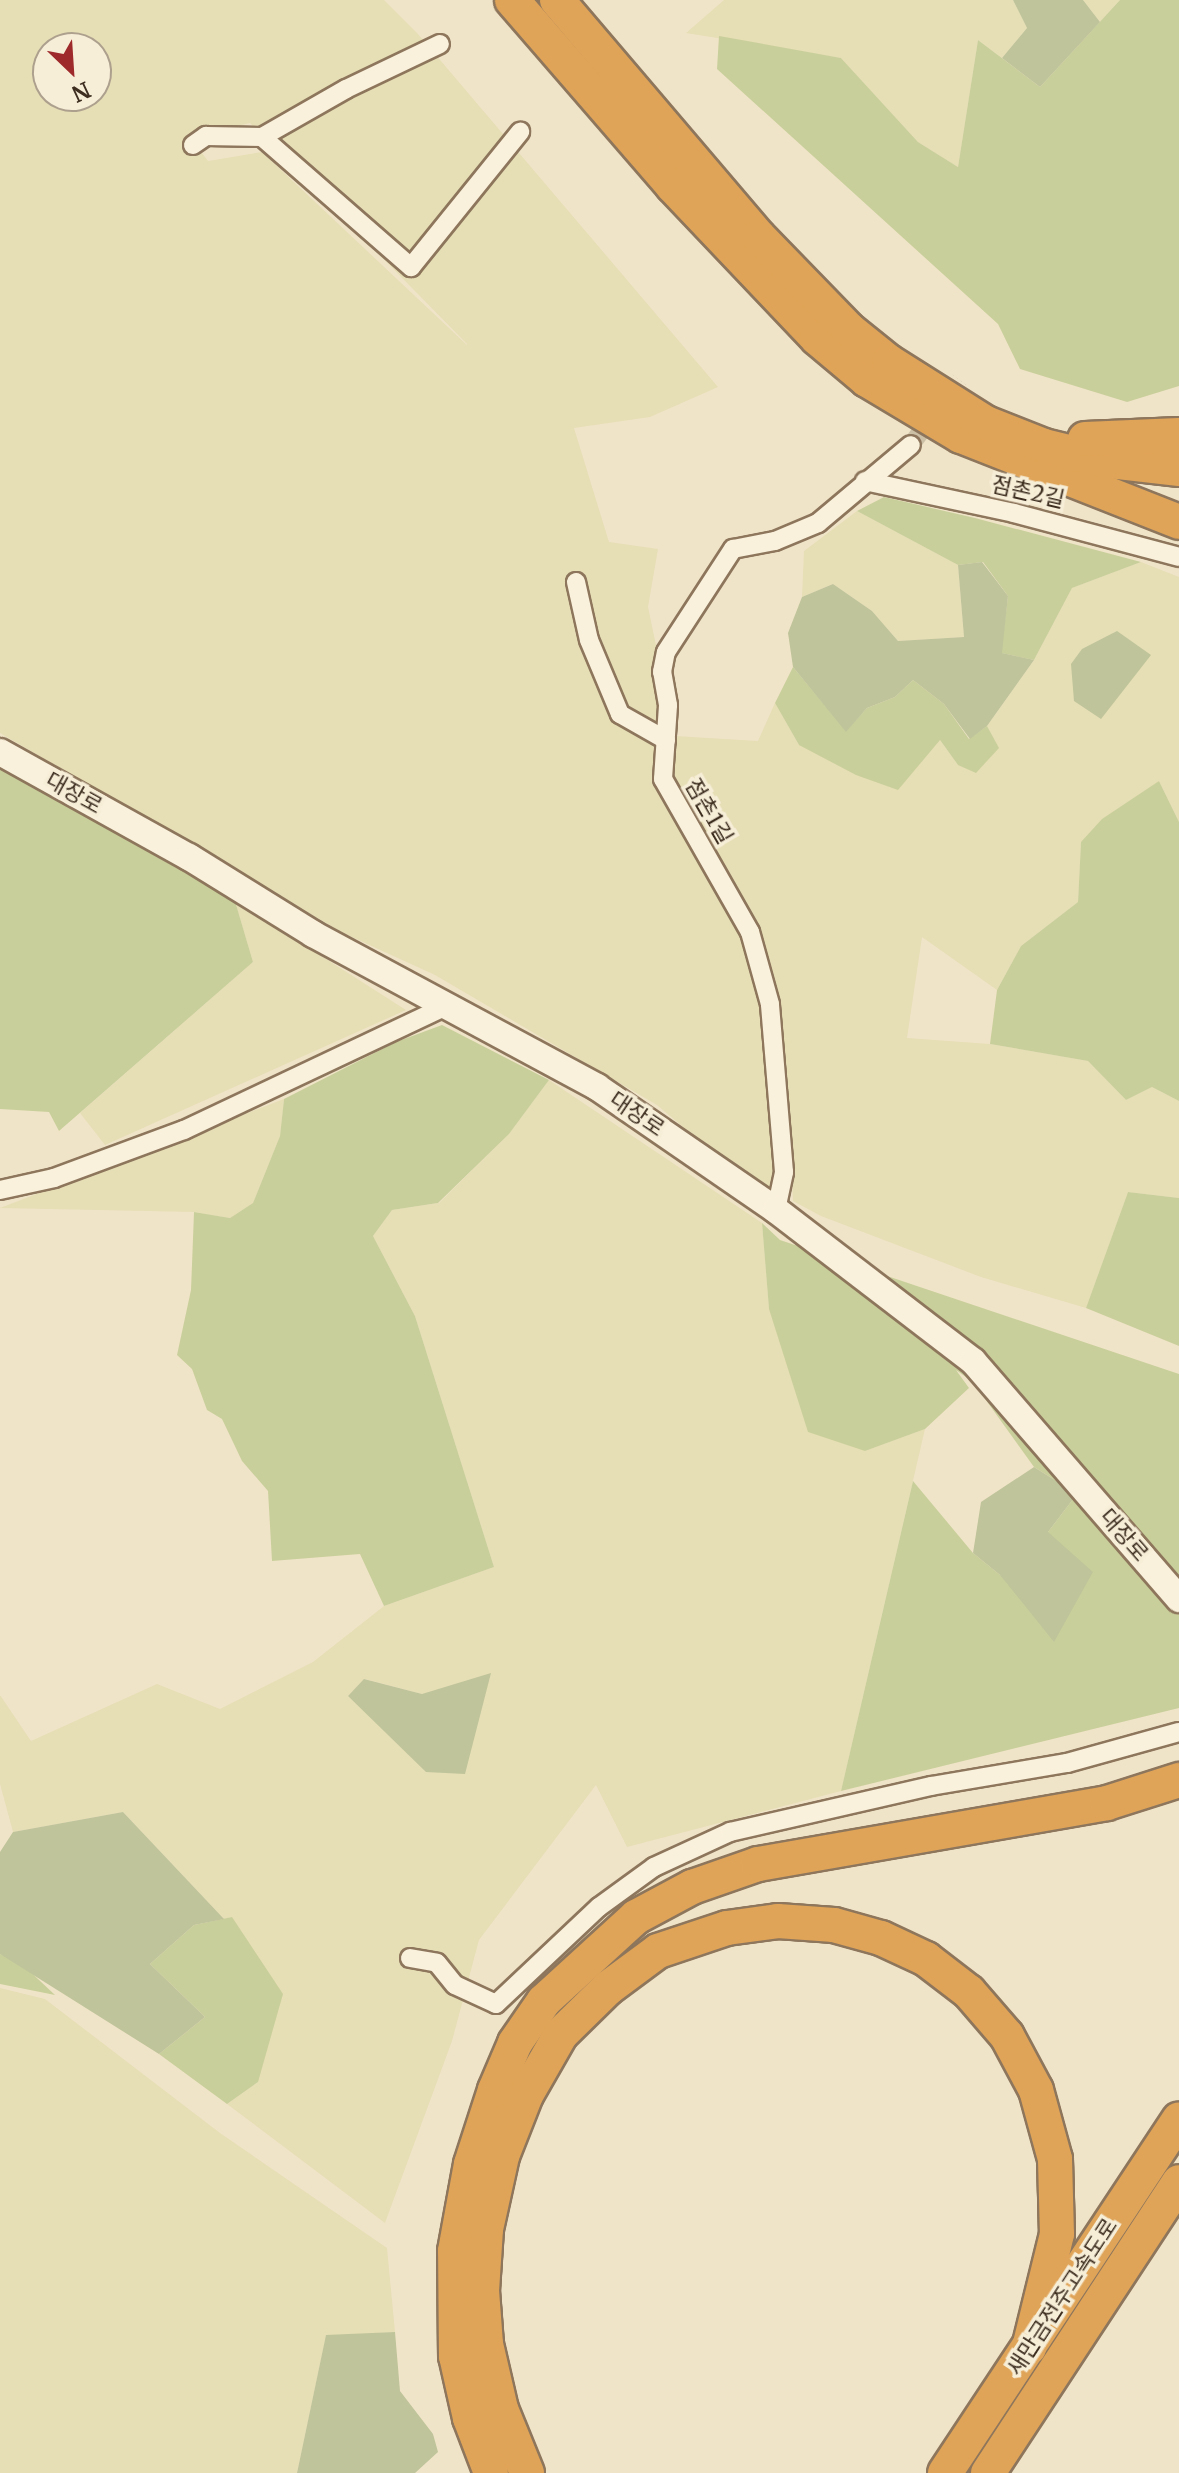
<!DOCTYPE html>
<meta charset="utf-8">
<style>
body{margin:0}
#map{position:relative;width:1179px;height:2473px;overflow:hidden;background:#f0e4c8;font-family:Merriweather,"Noto Sans KR",serif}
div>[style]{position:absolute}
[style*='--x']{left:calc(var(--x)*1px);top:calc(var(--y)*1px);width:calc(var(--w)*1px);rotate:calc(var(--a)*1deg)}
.farmland>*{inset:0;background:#e6deb5}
.green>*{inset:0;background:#c9cf9b}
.cemetery>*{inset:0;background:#bfc49a}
.street-tunnel>*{height:18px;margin-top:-9px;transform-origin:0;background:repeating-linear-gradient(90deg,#ccc0a6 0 18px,transparent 0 27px)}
.roads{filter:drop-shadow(2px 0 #8d765c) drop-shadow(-2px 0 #8d765c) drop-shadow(0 2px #8d765c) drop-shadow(0 -2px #8d765c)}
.street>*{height:18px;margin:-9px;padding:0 9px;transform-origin:9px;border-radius:9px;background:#faf1dc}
.secondary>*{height:26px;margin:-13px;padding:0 13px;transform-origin:13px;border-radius:13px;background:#faf1dc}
.highway>*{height:34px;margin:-17px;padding:0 17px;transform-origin:17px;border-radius:17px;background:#e0a458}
span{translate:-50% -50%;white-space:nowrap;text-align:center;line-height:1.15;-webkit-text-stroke:7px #f7eed8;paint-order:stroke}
.street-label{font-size:22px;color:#3d2e20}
.north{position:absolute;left:32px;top:32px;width:80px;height:80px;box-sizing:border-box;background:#f7eed8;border:2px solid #ada18e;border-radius:50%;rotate:155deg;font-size:22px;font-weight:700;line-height:32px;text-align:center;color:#3d2e20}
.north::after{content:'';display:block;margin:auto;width:28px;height:36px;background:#9e2a2b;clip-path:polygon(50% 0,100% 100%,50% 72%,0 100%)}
</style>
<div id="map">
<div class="farmland">
<div style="clip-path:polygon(evenodd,0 0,384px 0,418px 34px,718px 387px,650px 417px,574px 428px,609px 542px,658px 549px,648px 607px,675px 736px,758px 741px,775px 703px,799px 745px,940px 740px,958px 765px,998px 748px,987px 726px,1034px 660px,1072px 588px,1141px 562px,1179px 577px,1179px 822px,1159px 781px,1081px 843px,1078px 902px,1021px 946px,997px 990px,922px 937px,907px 1038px,990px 1044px,1088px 1061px,1126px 1100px,1152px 1087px,1179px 1101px,1179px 1198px,1128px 1192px,1086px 1308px,981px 1277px,821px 1216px,793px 1201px,792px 1181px,767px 1198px,657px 1105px,435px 975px,341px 932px,0 733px,0 0,48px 48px,96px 48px,96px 96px,48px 96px,48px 48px,0 0,250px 123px,467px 344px,467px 345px,262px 152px,208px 161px,190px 137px,250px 123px,0 0,1082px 649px,1150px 655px,1113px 699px,1082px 649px)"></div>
<div style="clip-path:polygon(724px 0,1013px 0,1027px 28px,1002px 58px,978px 40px,958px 167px,918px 142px,841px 58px,686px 33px)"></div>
<div style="clip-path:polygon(1083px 0,1120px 0,1100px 22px)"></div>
<div style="clip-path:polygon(857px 511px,958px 565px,964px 637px,898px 641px,872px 611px,833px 584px,802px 597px,804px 551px)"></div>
<div style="clip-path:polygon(235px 901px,406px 1010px,105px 1145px,80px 1113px,253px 962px)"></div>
<div style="clip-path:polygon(evenodd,549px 1080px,762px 1223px,769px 1309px,865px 1451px,925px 1429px,841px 1791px,627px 1847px,596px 1785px,479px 1940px,452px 2041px,385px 2223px,227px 2104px,258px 2082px,232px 1917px,224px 1919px,123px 1812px,13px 1832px,0 1784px,0 1695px,31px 1741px,157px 1684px,220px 1709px,313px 1662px,384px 1606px,494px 1567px,415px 1316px,373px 1236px,392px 1210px,439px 1203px,509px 1134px,549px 1080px,365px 1679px,422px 1694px,377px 1722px,348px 1696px,365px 1679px)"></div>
<div style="clip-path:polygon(284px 1099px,280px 1136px,253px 1203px,230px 1218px,194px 1212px,0 1208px)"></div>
<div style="clip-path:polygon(0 1988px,45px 1999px,220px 2133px,387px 2248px,395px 2332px,326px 2336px,297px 2473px,0 2473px)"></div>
</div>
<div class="green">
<div style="clip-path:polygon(1120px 0,1179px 0,1179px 386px,1127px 402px,1020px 369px,998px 324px,717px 69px,719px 36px,841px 58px,918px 142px,958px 167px,978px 40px,1040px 87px)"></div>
<div style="clip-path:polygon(884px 497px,975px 518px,1141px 562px,1072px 588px,1034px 660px,1001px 653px,1008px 596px,983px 562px,958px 565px,857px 511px)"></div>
<div style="clip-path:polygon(793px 667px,846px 731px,867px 708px,895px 697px,913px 680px,944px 704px,969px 739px,987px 726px,999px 748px,976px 773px,958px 765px,940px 740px,898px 790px,856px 775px,799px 745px,775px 703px)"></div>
<div style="clip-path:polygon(0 768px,235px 901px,253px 962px,59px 1131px,49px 1112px,0 1109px)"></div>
<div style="clip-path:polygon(1159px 781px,1179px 822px,1179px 1101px,1152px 1087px,1126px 1100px,1088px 1061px,990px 1044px,997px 990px,1021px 946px,1078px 902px,1081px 842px,1102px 819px)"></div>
<div style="clip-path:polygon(442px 1025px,549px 1080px,509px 1134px,438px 1203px,392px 1210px,373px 1236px,415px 1316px,494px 1567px,384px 1606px,360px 1554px,272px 1561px,268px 1491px,242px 1461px,222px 1419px,207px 1410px,192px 1369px,177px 1355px,191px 1290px,194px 1212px,230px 1218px,253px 1203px,280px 1136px,284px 1099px,396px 1042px)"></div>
<div style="clip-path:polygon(1128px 1192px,1179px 1198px,1179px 1346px,1086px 1308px)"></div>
<div style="clip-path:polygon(762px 1223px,780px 1240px,1179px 1374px,1179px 1708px,841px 1791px,913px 1481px,973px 1553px,1000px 1575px,1048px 1532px,1077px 1494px,1034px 1467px,973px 1382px,956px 1370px,969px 1388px,925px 1429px,865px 1451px,808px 1432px,769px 1309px)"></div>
<div style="clip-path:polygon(232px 1917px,283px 1994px,258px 2082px,227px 2104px,159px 2054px,205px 2017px,150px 1964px,194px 1925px)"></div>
<div style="clip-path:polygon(0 1954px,21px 1963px,55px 1995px,0 1984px)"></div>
</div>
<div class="cemetery">
<div style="clip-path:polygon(1013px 0,1083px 0,1100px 22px,1040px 87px,1002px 58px,1027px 28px)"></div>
<div style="clip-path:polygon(982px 562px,1008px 596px,1002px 653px,1034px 660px,987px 726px,970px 739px,944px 704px,913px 680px,895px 697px,867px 708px,846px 732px,793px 667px,788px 633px,802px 597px,833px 584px,872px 611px,898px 641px,964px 637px,958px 565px)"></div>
<div style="clip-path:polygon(1117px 631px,1151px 655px,1101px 719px,1074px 701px,1071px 664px,1082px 649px)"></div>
<div style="clip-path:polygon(1034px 1467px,1077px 1494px,1048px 1532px,1093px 1572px,1054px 1642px,1000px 1575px,973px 1553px,981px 1502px)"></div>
<div style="clip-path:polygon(491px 1673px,465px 1774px,426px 1772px,348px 1696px,364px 1679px,422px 1694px)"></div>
<div style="clip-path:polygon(123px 1812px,224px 1919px,194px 1925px,150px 1964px,205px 2017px,159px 2054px,0 1954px,0 1852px,13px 1832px)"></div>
<div style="clip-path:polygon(395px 2332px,400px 2391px,433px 2434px,438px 2452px,415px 2473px,297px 2473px,326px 2335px)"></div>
</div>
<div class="street-tunnel">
<div style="--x:911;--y:445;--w:81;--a:-53.6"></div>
</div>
<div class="roads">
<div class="street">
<div style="--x:262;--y:137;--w:97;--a:-29.7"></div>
<div style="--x:346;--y:89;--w:104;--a:-25.6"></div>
<div style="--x:193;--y:145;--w:16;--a:-35"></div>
<div style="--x:206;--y:136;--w:56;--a:1"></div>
<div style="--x:262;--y:137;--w:198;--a:41.1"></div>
<div style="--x:411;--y:267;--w:174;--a:-51.1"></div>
<div style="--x:865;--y:481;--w:152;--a:12.1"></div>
<div style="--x:1014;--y:513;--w:171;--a:14.9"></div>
<div style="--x:576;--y:582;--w:59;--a:77.4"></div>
<div style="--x:589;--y:640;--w:80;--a:67.3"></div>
<div style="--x:620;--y:714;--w:53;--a:29.5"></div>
<div style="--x:0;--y:1190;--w:55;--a:-12.5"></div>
<div style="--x:54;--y:1178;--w:139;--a:-20.3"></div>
<div style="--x:184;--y:1130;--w:292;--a:-25.3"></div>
<div style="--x:776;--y:1210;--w:39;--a:-78"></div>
<div style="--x:784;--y:1172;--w:169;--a:-94.8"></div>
<div style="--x:770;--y:1004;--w:75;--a:-105.5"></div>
<div style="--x:750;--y:932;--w:176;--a:-119.6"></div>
<div style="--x:663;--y:779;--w:74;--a:-86.1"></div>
<div style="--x:668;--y:705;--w:34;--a:-100"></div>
<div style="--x:662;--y:672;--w:20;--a:-79"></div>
<div style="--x:666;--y:652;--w:123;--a:-57"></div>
<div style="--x:733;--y:549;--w:43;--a:-10.8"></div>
<div style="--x:775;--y:541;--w:47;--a:-22.7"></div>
<div style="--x:818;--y:523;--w:121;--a:-40"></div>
<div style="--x:410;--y:1958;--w:27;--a:10"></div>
<div style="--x:437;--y:1963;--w:28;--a:51"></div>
<div style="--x:455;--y:1985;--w:45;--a:24.9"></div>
<div style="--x:496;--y:2004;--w:141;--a:-43.3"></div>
<div style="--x:599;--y:1907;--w:68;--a:-36"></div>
<div style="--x:654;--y:1867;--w:84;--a:-24.7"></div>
<div style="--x:730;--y:1832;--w:206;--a:-12.9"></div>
<div style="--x:931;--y:1786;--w:138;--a:-9.6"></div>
<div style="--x:1067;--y:1763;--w:116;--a:-15.5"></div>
</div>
<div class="secondary">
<div style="--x:0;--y:752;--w:216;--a:29.1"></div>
<div style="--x:189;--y:857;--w:146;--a:31.8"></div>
<div style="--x:313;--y:934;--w:323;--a:28.3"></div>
<div style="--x:597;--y:1087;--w:217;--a:34.5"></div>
<div style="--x:776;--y:1210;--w:248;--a:37.5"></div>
<div style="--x:973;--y:1361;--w:315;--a:49.1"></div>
</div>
<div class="highway">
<div style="--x:512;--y:0;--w:245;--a:49.1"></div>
<div style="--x:672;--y:185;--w:211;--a:46.5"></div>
<div style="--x:817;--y:338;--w:65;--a:40"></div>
<div style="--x:867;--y:380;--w:109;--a:30.8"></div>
<div style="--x:961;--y:436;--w:234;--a:21.5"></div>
<div style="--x:557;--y:0;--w:311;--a:49.6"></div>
<div style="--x:759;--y:237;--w:128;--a:45.9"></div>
<div style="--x:848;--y:329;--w:53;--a:38.8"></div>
<div style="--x:889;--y:362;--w:115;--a:32.2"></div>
<div style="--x:986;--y:423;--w:62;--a:21.6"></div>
<div style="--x:1044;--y:446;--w:59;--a:13.8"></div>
<div style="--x:1101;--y:460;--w:79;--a:6.6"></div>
<div style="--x:1085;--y:439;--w:94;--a:-2.4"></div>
<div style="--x:491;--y:2473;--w:59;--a:-110.9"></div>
<div style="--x:470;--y:2418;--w:64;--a:-102.7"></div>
<div style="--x:456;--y:2356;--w:105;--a:-90.5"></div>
<div style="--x:455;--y:2251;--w:88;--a:-79.6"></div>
<div style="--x:471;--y:2164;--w:78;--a:-72"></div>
<div style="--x:495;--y:2090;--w:51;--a:-66.9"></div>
<div style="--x:515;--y:2043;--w:51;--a:-55.4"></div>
<div style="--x:544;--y:2001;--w:125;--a:-42.4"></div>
<div style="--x:636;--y:1917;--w:64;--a:-28.2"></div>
<div style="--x:692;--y:1887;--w:70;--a:-19.2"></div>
<div style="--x:758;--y:1864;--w:354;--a:-9.9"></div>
<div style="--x:1107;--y:1803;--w:76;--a:-17.7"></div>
<div style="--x:527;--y:2473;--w:69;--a:-112.1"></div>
<div style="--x:501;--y:2409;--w:67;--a:-103"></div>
<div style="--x:486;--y:2344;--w:53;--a:-94.3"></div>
<div style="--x:482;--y:2291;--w:62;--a:-86.3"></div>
<div style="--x:486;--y:2229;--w:75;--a:-77.6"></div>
<div style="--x:502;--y:2156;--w:66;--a:-68.5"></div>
<div style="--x:526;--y:2095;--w:70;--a:-60.2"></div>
<div style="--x:561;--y:2034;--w:66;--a:-44.4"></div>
<div style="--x:608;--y:1988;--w:62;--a:-36.5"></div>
<div style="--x:658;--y:1951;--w:73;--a:-18.4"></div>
<div style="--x:727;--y:1928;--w:51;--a:-7.8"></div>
<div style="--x:778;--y:1921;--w:56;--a:4.1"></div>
<div style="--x:834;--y:1925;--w:49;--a:15.5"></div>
<div style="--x:881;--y:1938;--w:50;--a:25"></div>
<div style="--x:926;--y:1959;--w:54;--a:37.5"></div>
<div style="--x:969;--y:1992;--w:58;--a:49.2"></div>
<div style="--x:1007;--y:2036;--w:61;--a:61.8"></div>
<div style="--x:1036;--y:2090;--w:72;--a:74.6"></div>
<div style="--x:1055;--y:2159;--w:75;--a:88.5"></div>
<div style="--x:1057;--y:2234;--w:117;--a:103.8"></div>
<div style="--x:945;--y:2473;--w:424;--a:-56.5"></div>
<div style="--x:988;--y:2473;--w:348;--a:-56.7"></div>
</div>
</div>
<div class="street-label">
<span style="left:1028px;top:492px;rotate:13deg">점촌2길</span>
<span style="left:74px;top:793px;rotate:29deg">대장로</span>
<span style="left:709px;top:811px;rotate:60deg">점촌1길</span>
<span style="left:637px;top:1114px;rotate:34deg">대장로</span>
<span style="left:1124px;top:1535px;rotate:49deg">대장로</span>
<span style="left:1062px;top:2297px;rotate:-57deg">새만금전주고속도로</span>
</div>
<div class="north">N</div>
</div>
